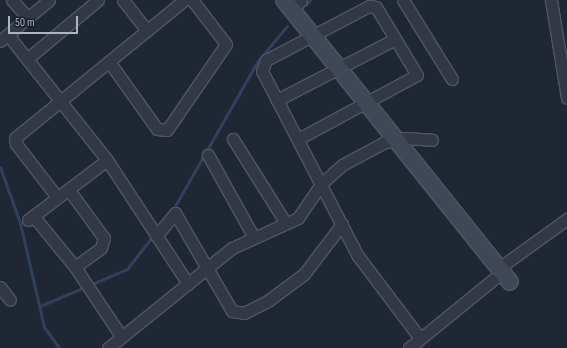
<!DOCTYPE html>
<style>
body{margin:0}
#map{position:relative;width:567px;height:348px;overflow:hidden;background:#1f2734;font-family:"Sofia Sans Condensed",sans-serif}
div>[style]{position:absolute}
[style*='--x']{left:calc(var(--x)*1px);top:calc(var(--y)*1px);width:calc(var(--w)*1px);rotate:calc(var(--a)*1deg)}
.stream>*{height:3px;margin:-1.5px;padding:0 1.5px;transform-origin:1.5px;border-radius:1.5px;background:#32415b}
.roads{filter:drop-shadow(1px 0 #505663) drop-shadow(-1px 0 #505663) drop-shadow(0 1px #505663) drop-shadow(0 -1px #505663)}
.street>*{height:11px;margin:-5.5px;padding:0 5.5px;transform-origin:5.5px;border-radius:5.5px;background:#323945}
.secondary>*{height:16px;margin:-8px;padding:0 8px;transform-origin:8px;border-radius:8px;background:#404858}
span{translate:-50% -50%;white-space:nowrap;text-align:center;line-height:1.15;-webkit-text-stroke:3.5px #181e29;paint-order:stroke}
.scale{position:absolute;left:8px;top:16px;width:70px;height:18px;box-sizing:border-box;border:2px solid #acb3c2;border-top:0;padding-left:5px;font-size:12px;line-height:14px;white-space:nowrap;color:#acb3c2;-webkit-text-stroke:3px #181e29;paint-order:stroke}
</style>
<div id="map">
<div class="stream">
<div style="--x:306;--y:5;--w:6;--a:-51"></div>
<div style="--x:0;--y:167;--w:59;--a:70.3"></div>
<div style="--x:20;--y:223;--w:107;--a:77"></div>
<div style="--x:44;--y:327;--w:26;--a:54"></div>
<div style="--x:175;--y:206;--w:166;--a:-60.3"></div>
<div style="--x:257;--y:62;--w:47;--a:-50.2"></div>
<div style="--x:40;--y:306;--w:95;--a:-23"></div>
<div style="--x:127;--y:269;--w:39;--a:-52"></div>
</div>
<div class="roads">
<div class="street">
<div style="--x:12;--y:0;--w:24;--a:48"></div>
<div style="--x:123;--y:0;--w:39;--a:52"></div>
<div style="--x:403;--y:0;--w:93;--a:58.2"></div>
<div style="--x:551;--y:0;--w:99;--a:80.7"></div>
<div style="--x:292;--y:10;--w:13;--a:-48"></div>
<div style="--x:8;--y:35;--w:159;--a:51.6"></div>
<div style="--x:107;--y:160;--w:148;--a:56.8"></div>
<div style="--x:0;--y:41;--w:64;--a:-39.9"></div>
<div style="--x:27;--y:59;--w:92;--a:-39.7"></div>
<div style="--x:110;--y:63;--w:81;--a:54.5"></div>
<div style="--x:157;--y:129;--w:10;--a:6"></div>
<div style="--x:167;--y:130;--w:104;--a:-55.5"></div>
<div style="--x:226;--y:44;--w:56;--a:-127.7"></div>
<div style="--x:277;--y:100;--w:133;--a:-27.3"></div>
<div style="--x:233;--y:139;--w:98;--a:57.9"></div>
<div style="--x:298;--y:139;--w:135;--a:-28.3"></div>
<div style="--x:417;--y:75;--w:79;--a:-121.1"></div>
<div style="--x:376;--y:7;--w:7;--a:-172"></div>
<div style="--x:369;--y:6;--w:116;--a:152.3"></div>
<div style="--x:266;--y:60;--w:12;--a:110"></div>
<div style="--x:262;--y:71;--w:208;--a:62.6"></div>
<div style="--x:358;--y:256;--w:101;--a:53"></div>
<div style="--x:208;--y:155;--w:93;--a:60.9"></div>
<div style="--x:69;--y:190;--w:59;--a:53.9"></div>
<div style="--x:104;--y:238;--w:10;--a:107"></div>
<div style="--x:101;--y:248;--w:32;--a:144"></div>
<div style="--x:57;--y:197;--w:67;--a:-127.7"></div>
<div style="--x:16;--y:144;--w:6;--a:-99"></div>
<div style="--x:15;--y:138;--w:218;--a:-39.2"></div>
<div style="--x:35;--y:218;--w:63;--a:50.8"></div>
<div style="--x:75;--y:267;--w:83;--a:56.3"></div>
<div style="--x:28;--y:220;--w:99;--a:-37.2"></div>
<div style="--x:156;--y:236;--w:30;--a:-50"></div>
<div style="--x:175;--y:213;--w:113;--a:59.8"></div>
<div style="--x:232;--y:311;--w:12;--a:9"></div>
<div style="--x:244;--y:313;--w:28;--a:-27"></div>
<div style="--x:269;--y:300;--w:44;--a:-36.6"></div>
<div style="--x:304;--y:274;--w:63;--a:-52.8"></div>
<div style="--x:499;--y:268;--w:84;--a:-35.8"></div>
<div style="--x:0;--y:287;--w:16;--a:52"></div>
<div style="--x:108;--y:348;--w:159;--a:-38.9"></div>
<div style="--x:232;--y:248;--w:72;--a:-24.4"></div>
<div style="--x:298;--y:218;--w:41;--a:-55.9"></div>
<div style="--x:321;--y:184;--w:28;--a:-42"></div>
<div style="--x:342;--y:165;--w:49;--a:-28.1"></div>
<div style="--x:385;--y:142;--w:21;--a:-11"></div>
<div style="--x:406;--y:138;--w:26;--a:4"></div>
<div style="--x:409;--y:348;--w:112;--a:-39.2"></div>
</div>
<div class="secondary">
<div style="--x:284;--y:0;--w:361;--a:51.3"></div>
</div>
</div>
<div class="scale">50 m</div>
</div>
